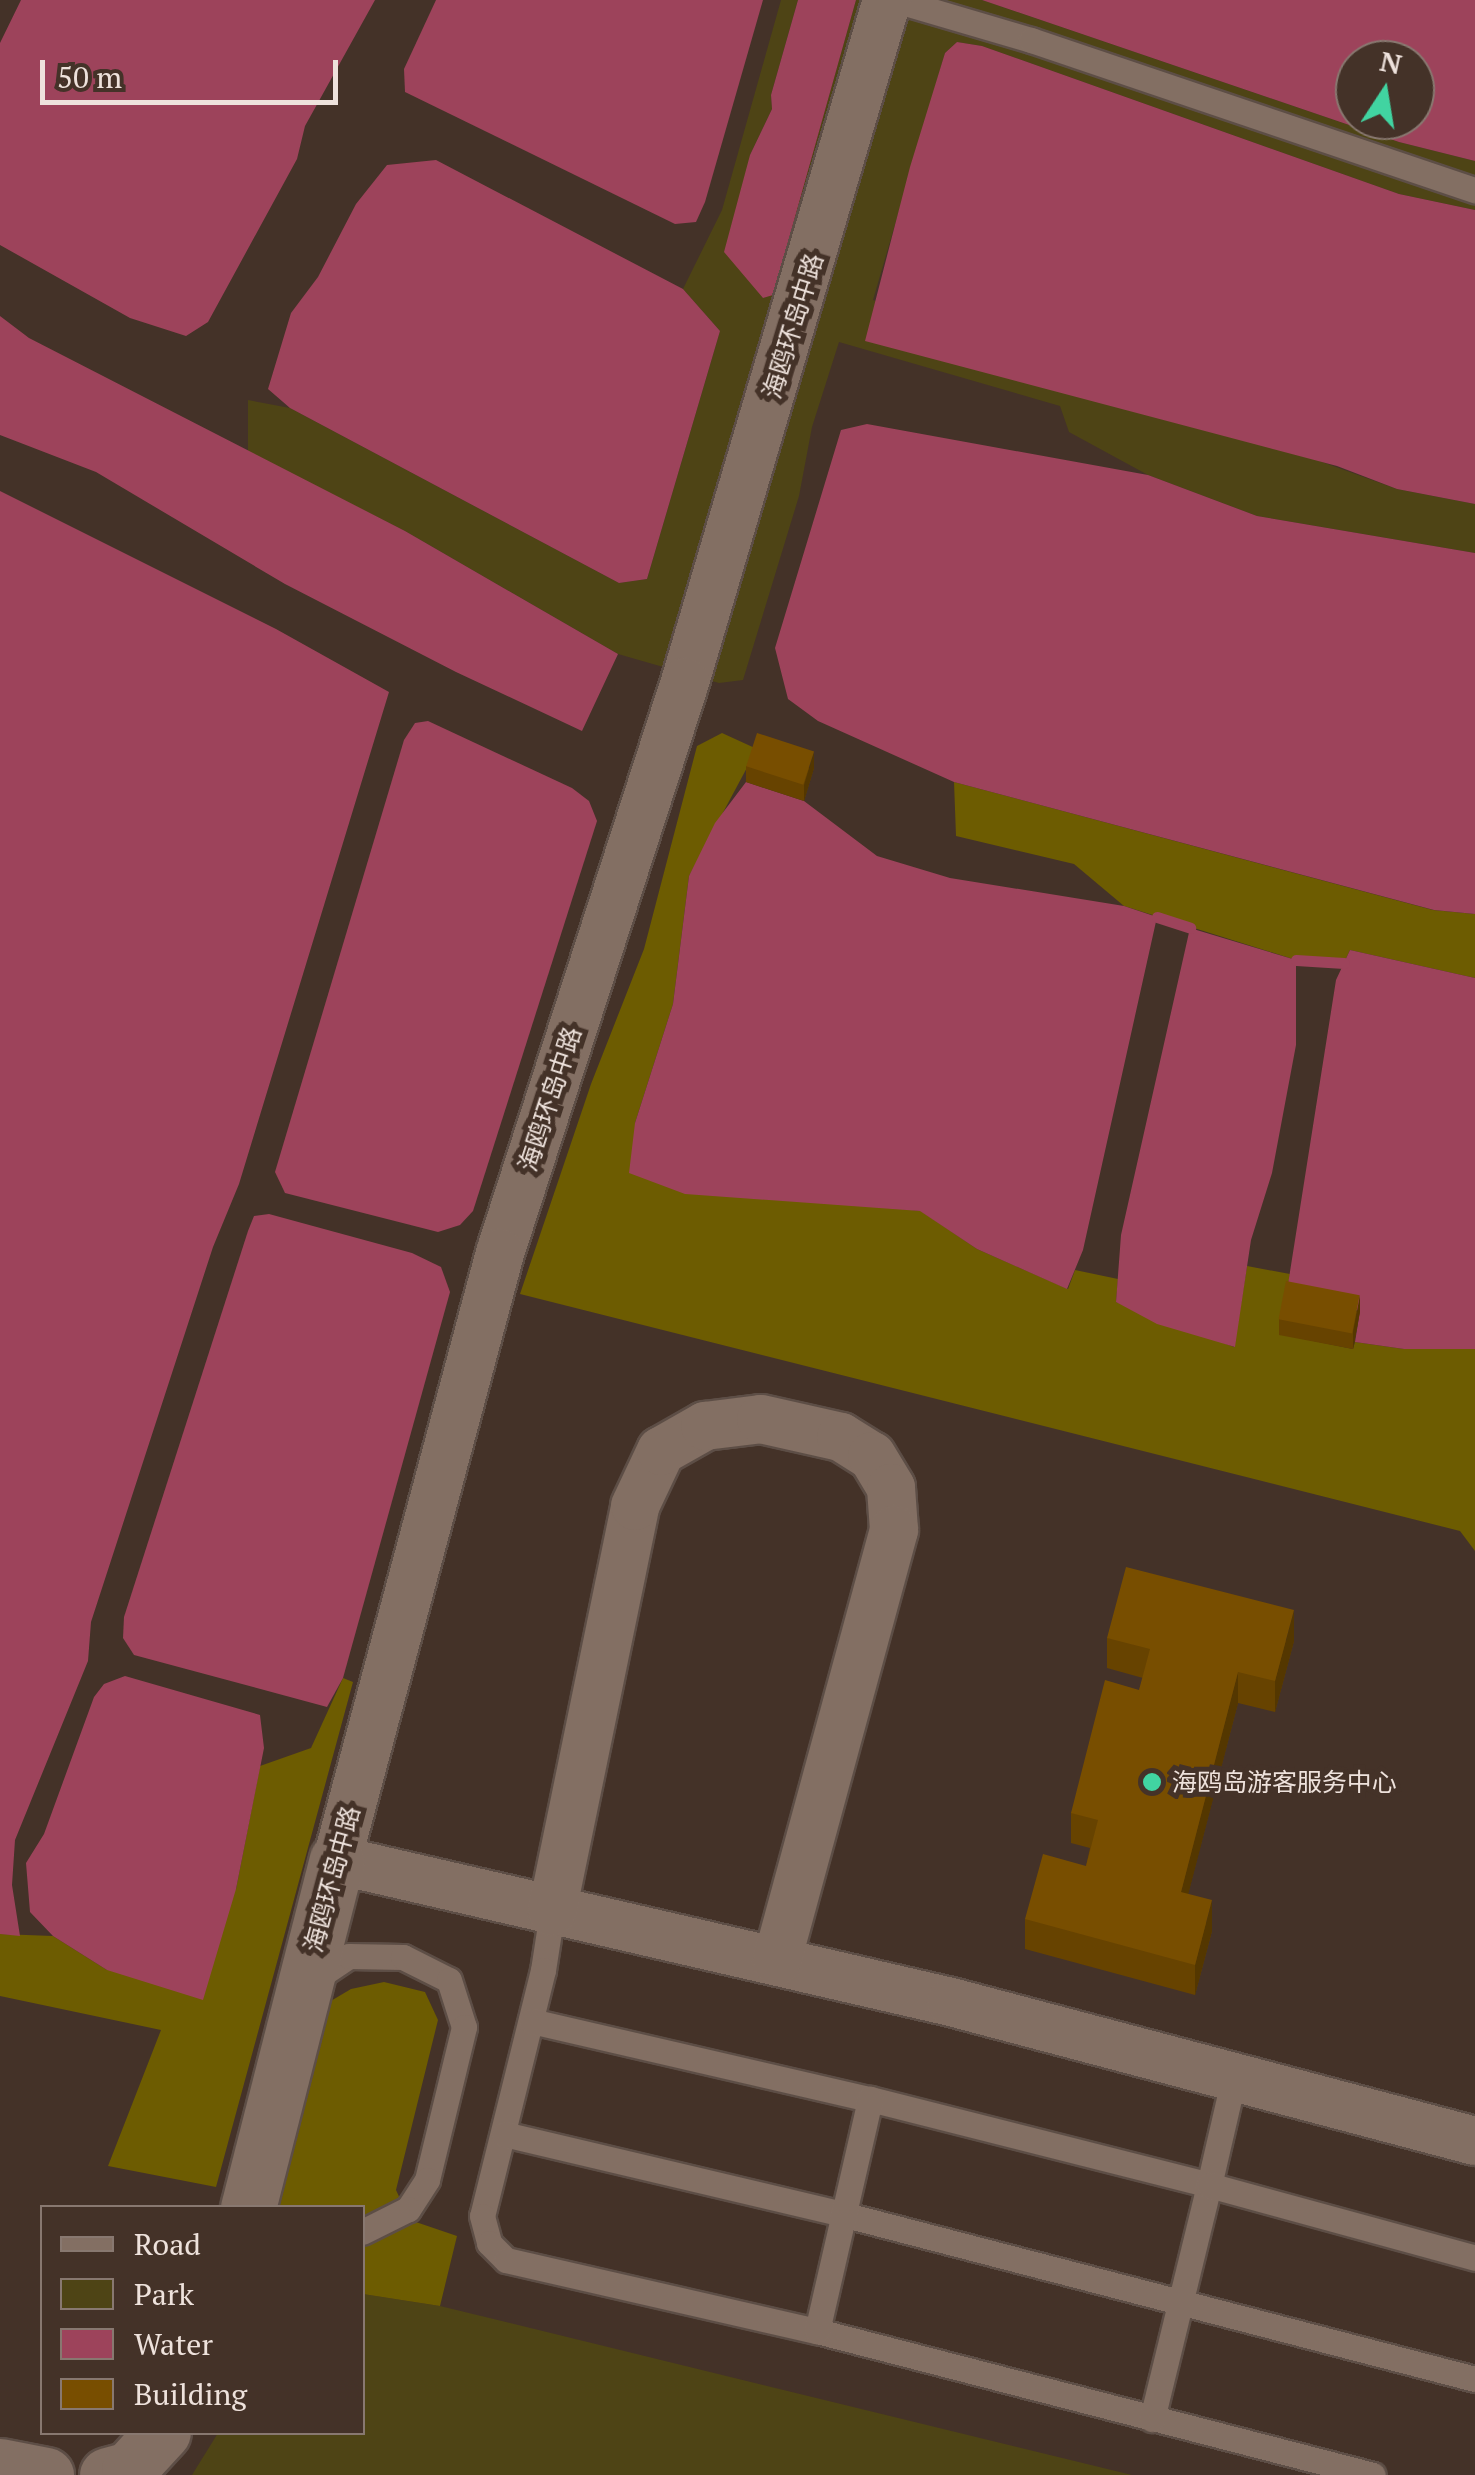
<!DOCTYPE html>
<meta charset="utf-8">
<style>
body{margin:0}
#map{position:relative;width:1475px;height:2475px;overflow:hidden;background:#443228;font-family:"PT Serif","Noto Sans SC",serif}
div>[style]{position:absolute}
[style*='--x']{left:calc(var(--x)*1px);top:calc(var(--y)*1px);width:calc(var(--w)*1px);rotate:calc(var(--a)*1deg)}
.green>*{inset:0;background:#4e4415}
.forest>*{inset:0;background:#6d5c01}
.water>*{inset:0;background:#9d435b}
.stream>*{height:11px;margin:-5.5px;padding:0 5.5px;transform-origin:5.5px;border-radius:5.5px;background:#9d435b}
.roads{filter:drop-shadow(2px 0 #5d4e46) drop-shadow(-2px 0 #5d4e46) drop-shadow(0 2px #5d4e46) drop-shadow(0 -2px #5d4e46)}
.service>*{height:25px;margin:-12.5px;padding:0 12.5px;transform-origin:12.5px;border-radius:12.5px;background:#836f63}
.minor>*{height:48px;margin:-24px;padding:0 24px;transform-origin:24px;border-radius:24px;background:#836f63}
.tertiary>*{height:55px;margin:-27.5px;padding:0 27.5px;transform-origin:27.5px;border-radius:27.5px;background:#836f63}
.wall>*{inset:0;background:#674300}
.shaded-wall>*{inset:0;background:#543700}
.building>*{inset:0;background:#784e00;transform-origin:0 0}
.dots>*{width:28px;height:28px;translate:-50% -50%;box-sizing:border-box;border:5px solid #443228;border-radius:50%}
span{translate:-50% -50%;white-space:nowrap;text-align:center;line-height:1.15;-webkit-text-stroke:10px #443228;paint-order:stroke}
.street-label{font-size:25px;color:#eee2dc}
.poi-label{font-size:25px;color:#eee2dc}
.left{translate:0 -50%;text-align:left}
.legend{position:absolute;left:40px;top:2205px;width:325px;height:230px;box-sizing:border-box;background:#443228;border:2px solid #887870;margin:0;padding:12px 18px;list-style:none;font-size:30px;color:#eee2dc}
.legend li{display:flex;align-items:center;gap:20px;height:50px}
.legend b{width:50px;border:2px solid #887870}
.north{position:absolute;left:1335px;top:40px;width:100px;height:100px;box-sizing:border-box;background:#443228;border:2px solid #887870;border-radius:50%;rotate:12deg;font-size:28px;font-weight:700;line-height:40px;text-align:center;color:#eee2dc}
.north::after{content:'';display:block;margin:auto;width:35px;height:45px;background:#41d4a1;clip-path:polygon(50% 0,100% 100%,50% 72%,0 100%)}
.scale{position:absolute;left:40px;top:60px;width:298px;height:45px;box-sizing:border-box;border:5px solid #eee2dc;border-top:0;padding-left:12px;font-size:30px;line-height:35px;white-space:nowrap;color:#eee2dc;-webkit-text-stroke:8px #443228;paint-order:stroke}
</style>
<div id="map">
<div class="green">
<div style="clip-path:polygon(781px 0,798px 0,771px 95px,772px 109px,750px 155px,741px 268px,763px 298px,773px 294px,856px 0,982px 0,1399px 142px,1475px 161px,1475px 210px,1399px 194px,982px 46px,957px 42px,945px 53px,873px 300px,1397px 489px,1475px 504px,1475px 553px,1257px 516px,1148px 475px,1069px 432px,1060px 406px,839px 342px,812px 427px,799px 496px,743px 680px,719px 683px,618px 654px,405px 531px,248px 452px,248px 400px,290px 408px,619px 583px,647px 579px,720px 331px,683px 289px,722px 210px)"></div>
<div style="clip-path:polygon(363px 2294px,440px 2306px,1132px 2475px,192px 2475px,218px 2433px,362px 2432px)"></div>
</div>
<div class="forest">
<div style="clip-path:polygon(722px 733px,757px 749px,689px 876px,673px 1004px,635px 1123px,884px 1207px,921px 1211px,977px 1249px,1068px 1289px,1075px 1270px,1118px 1279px,1116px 1302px,1234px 1347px,1247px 1266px,1290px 1274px,1279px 1334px,1353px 1349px,1355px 1342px,1404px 1349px,1475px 1349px,1475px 1551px,1460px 1531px,520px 1294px,591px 1084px,644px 949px,697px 746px)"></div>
<div style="clip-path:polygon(954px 782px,1433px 910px,1475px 914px,1475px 978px,1350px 950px,1344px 963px,1296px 960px,1124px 906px,1074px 864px,956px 836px)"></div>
<div style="clip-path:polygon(343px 1678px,353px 1682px,216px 2187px,108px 2166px,161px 2030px,0 1996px,0 1934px,53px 1936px,107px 1970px,236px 1889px,260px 1766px,311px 1748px)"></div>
<div style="clip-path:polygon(384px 1982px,425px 1992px,438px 2020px,396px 2190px,410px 2220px,457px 2236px,440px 2306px,363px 2294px,362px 2208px,272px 2208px,324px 2005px,351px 1989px)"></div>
</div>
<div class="water">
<div style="clip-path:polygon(21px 0,375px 0,305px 126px,297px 159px,208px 322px,186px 336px,130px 318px,0 245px,0 43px)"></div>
<div style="clip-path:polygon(436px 0,763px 0,705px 202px,696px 222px,675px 224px,405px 92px,404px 69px)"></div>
<div style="clip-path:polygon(798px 0,856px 0,773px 295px,763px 298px,724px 252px,750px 155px,772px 109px,771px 95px)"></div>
<div style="clip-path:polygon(evenodd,982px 0,1475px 0,1475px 161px,1399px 142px,982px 0,1355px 60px,1415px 60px,1415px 120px,1355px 120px,1355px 60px)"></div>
<div style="clip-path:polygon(957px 42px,982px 46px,1399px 194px,1475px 210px,1475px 504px,1397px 489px,1337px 466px,865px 341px,910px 167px,945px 53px)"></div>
<div style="clip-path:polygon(436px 160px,683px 289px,720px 331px,647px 579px,619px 583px,290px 408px,268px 389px,291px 313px,318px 277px,356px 204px,387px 165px)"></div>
<div style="clip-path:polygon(0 316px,29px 338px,405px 531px,618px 654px,582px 731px,456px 672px,285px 584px,96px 472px,0 435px)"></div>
<div style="clip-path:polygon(867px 424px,1148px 475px,1257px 516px,1475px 553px,1475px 914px,1434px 910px,954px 782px,818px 721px,788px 699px,775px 648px,841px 430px)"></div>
<div style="clip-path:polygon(0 491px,276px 629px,389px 692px,239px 1184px,213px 1247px,91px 1622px,88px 1661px,15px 1840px,12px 1885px,20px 1936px,0 1934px)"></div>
<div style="clip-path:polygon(428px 721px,572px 788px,589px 801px,597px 821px,473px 1211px,460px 1225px,438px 1232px,285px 1193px,275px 1172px,404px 740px,415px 723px)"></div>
<div style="clip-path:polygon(746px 782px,804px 801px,877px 856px,950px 878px,1124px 906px,1157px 917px,1083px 1250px,1067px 1289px,977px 1249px,920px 1211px,685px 1194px,629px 1173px,635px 1123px,673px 1004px,689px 876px,715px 823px)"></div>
<div style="clip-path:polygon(1190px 928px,1296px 960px,1296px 1045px,1272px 1173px,1251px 1240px,1235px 1347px,1157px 1324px,1116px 1302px,1121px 1235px)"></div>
<div style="clip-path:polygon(1350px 950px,1475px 978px,1475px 1349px,1404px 1349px,1355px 1342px,1360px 1311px,1286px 1297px,1336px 980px)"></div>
<div style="clip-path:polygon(269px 1214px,412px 1253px,441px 1267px,450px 1292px,343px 1678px,327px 1707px,134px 1655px,123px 1638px,124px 1617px,248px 1231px,254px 1216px)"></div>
<div style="clip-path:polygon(125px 1676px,260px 1715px,264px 1748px,236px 1889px,203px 2000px,107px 1970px,53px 1936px,30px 1912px,26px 1863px,44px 1834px,94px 1697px,104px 1684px)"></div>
</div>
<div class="stream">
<div style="--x:1157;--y:917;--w:35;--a:18"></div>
<div style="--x:1296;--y:960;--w:48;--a:3.6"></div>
</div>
<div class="roads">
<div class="service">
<div style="--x:895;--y:0;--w:142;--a:16.4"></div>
<div style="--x:1031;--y:40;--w:469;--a:18.7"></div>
<div style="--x:552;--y:1912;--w:59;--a:98.8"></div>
<div style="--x:543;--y:1970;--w:253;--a:103.9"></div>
<div style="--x:482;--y:2216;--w:28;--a:75"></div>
<div style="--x:489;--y:2243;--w:24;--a:45"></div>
<div style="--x:506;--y:2260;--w:319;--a:12.9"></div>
<div style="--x:817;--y:2331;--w:574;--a:14.52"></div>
<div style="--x:310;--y:1982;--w:47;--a:-33.7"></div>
<div style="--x:349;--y:1956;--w:54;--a:1.1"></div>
<div style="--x:403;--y:1957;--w:51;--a:26.6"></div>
<div style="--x:449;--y:1980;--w:49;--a:72.3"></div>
<div style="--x:464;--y:2027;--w:157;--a:103.6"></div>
<div style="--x:427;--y:2180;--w:35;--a:123"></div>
<div style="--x:408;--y:2209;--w:51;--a:153.4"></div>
<div style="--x:531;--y:2021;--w:348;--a:13"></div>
<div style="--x:870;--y:2099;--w:350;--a:14.2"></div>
<div style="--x:1209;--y:2185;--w:241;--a:103.7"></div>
<div style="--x:1234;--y:2077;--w:111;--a:103"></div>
<div style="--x:1209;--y:2185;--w:276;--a:15.3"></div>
<div style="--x:504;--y:2134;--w:347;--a:13.3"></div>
<div style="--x:842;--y:2214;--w:654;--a:14.61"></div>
<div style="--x:817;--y:2331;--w:238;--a:-77.1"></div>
</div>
<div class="minor">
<div style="--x:887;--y:0;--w:711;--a:106.5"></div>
<div style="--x:685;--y:682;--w:600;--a:107.95"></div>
<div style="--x:500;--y:1253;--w:629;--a:105.03"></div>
<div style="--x:337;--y:1860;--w:630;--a:13.02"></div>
<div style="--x:951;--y:2002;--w:542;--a:14.86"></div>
<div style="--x:552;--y:1912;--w:414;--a:-78.4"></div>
<div style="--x:635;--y:1506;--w:61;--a:-64.7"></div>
<div style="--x:661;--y:1451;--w:51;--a:-29.6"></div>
<div style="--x:705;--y:1426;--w:56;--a:-7.1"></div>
<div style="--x:761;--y:1419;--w:82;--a:12.7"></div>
<div style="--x:841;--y:1437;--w:36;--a:32"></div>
<div style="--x:872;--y:1456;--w:37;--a:59"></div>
<div style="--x:891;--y:1488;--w:42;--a:85.9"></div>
<div style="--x:894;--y:1530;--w:447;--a:105.2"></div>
</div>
<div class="tertiary">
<div style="--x:248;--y:2208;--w:359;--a:-75.7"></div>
<div style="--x:0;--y:2466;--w:47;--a:11.1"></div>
<div style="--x:107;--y:2475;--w:23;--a:-15"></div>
<div style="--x:129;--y:2469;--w:50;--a:-47.4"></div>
</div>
</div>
<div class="wall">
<div style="clip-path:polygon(746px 766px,814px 768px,804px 801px,746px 782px)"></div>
<div style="clip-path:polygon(1360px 1311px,1353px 1349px,1279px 1335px,1279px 1319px)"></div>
<div style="clip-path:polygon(1107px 1638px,1294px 1641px,1275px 1712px,1238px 1703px,1188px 1894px,1212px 1931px,1195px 1995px,1025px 1949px,1025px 1919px,1086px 1866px,1090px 1848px,1071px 1843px,1071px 1813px,1139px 1690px,1143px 1678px,1107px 1668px)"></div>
</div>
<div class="shaded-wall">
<div style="clip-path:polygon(814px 752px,814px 768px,804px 801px,804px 785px)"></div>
<div style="clip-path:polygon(1360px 1295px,1360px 1311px,1353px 1349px,1353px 1332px)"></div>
<div style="clip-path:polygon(1294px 1610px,1294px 1641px,1275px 1712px,1275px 1681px)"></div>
<div style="clip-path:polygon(1238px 1672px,1238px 1703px,1181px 1922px,1181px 1892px)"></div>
<div style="clip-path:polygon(1212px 1900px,1212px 1931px,1195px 1995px,1195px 1965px)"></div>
</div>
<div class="building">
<div style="left:757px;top:733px;width:60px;height:35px;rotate:18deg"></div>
<div style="left:1286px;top:1281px;width:75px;height:39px;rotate:11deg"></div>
<div style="clip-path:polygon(1126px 1567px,1294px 1610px,1275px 1681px,1238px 1672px,1181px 1892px,1212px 1900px,1195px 1965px,1025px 1919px,1043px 1854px,1086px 1866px,1098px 1820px,1071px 1813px,1105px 1680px,1139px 1690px,1150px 1649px,1107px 1638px)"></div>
</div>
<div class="dots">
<div style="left:1152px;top:1782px;background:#41d4a1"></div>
</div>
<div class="street-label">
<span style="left:793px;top:326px;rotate:-73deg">海鸥环岛中路</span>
<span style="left:550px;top:1099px;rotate:-72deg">海鸥环岛中路</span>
<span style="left:332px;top:1879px;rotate:-75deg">海鸥环岛中路</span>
</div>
<div class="poi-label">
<span class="left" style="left:1172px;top:1782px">海鸥岛游客服务中心</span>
</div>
<ul class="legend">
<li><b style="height:12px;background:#836f63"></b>Road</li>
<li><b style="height:28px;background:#4e4415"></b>Park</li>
<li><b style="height:28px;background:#9d435b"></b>Water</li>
<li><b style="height:28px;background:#784e00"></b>Building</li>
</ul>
<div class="north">N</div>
<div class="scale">50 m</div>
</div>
